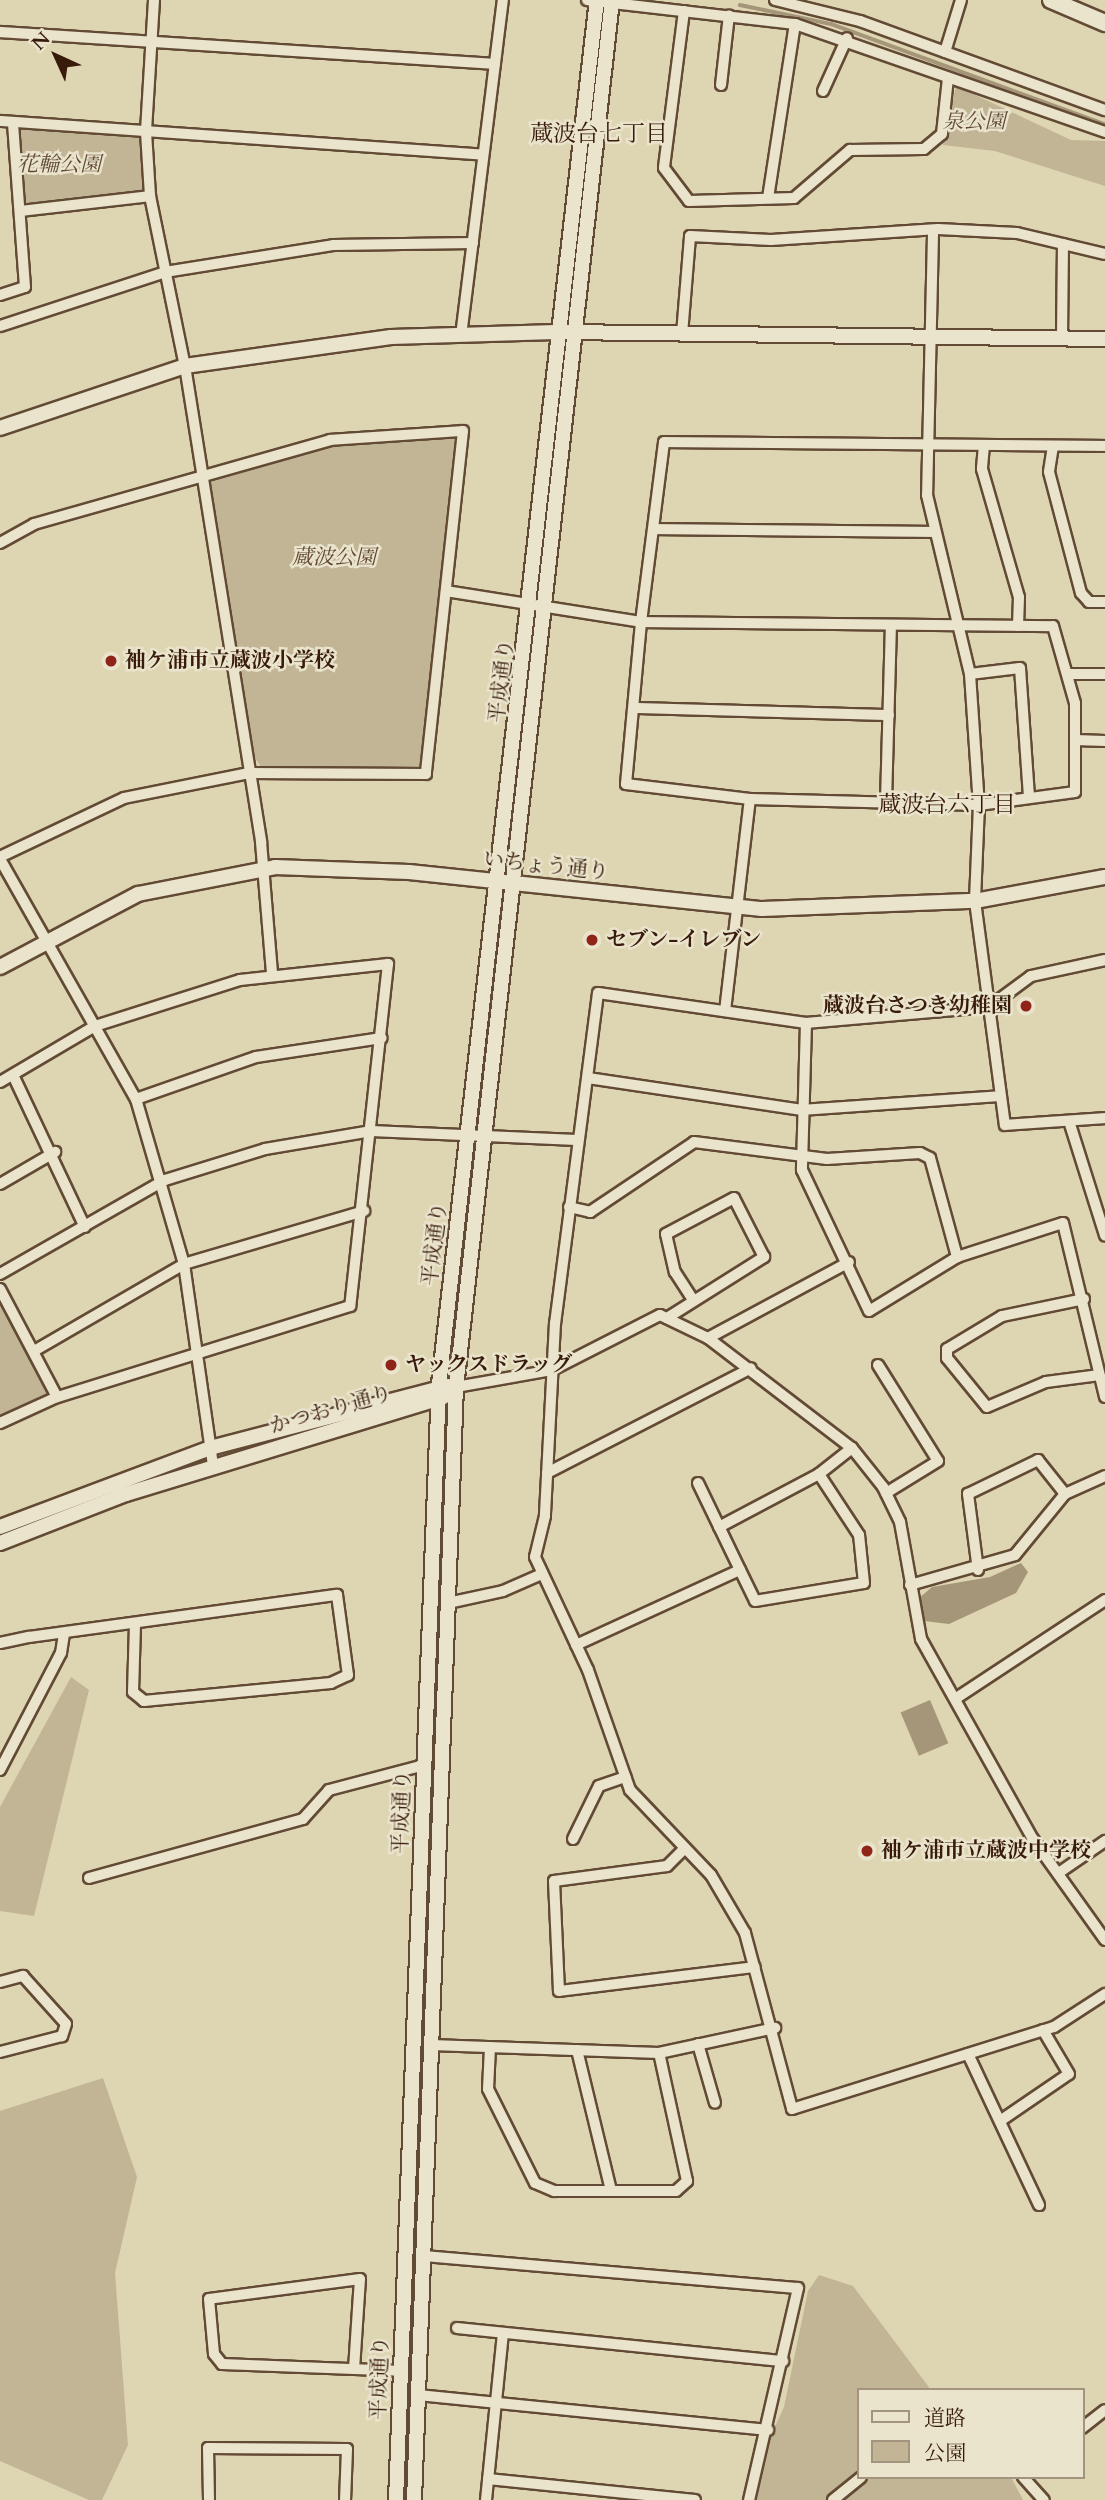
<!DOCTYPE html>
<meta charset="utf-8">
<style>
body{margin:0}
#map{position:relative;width:1105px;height:2500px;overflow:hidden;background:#ded5b2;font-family:Cardo,"Noto Serif JP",serif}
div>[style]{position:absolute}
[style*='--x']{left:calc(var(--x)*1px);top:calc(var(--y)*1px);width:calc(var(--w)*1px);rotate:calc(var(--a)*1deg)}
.green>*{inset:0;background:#c2b595}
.water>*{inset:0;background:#a69679;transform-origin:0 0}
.stream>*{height:3.5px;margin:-1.75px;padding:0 1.75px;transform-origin:1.75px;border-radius:1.75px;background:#a69679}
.roads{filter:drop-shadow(2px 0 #624a34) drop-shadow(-2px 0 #624a34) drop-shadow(0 2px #624a34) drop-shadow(0 -2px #624a34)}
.minor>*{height:10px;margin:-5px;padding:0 5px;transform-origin:5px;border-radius:5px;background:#eae4cd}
.tertiary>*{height:14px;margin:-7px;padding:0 7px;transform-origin:7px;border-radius:7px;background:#eae4cd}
.secondary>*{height:16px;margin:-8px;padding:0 8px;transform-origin:8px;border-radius:8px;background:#eae4cd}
.dots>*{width:19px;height:19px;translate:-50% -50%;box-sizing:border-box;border:4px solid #eae4cd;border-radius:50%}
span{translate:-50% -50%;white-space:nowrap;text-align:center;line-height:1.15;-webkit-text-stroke:5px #eae4cd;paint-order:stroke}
.park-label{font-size:21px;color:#614934;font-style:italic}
.poi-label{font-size:21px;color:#381b0a;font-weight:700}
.left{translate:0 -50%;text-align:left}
.right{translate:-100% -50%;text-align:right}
.street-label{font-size:21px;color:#381b0a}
.neighbourhood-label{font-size:23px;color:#381b0a}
.legend{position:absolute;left:857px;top:2388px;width:228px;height:91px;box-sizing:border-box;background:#eae4cd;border:2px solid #a3947f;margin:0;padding:9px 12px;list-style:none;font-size:21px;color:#381b0a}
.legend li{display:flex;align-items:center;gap:14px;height:35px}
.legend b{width:35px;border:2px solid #a3947f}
.north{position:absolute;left:21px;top:21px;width:70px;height:70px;-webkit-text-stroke:5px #eae4cd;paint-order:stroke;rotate:315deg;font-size:19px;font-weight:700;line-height:28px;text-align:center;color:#381b0a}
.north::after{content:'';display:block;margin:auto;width:24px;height:32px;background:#381b0a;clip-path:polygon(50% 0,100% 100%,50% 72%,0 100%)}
</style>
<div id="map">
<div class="green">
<div style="clip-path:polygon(956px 86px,1071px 140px,1105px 141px,1105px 186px,995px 151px,943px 145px)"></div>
<div style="clip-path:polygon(13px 122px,146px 132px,150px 196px,21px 211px)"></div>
<div style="clip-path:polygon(463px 431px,426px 774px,262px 769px,254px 756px,200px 472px,330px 440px)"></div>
<div style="clip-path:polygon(0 1289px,57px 1397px,0 1423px)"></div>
<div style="clip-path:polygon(71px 1677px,89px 1690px,34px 1916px,0 1911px,0 1807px)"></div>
<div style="clip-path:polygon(103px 2078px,137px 2177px,115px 2273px,128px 2445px,102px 2500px,89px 2500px,0 2461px,0 2111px)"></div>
<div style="clip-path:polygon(819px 2275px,853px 2286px,931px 2390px,858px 2390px,858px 2477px,1011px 2477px,1023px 2500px,755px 2500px,761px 2457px,784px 2407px,808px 2291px)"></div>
</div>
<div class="water">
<div style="clip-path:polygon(1021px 1563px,1028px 1572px,1016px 1593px,949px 1624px,924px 1621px,918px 1599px,932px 1587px,990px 1577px)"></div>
<div style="left:930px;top:1700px;width:47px;height:32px;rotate:67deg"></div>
</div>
<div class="stream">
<div style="--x:740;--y:5;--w:93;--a:11.8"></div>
<div style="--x:831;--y:24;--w:292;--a:20.1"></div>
</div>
<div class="roads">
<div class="minor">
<div style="--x:154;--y:0;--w:132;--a:93.5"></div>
<div style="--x:146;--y:132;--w:64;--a:86.4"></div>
<div style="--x:150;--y:196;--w:174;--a:78.4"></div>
<div style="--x:185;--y:366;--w:482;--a:80.9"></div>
<div style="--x:261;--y:842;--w:131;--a:85.2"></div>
<div style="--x:587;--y:0;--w:209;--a:6.6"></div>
<div style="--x:795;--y:24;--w:328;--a:19.2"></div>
<div style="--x:775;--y:0;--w:88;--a:13.9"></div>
<div style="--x:860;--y:21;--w:261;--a:20"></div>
<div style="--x:684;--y:11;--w:158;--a:97.3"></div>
<div style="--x:664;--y:168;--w:41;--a:52.9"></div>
<div style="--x:689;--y:201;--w:105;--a:-1.6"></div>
<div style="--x:794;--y:198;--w:74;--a:-40.6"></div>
<div style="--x:850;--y:150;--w:74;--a:-0.8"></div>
<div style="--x:924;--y:149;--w:23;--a:-40"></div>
<div style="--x:942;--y:134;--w:56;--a:-83.9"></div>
<div style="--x:0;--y:32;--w:496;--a:3.7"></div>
<div style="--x:945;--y:52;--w:54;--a:-72.9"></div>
<div style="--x:721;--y:85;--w:70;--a:-83.5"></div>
<div style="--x:823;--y:91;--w:58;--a:-65.6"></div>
<div style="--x:0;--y:121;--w:484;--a:4"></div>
<div style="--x:768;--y:198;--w:176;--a:-81.2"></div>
<div style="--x:21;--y:211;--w:130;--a:-6.6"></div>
<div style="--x:933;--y:234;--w:261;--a:91.3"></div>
<div style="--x:927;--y:495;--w:184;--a:76.5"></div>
<div style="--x:970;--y:674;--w:131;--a:86.1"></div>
<div style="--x:979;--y:805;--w:96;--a:92.4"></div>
<div style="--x:975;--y:901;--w:226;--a:82.4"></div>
<div style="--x:1005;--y:1125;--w:100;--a:-4"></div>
<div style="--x:0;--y:295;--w:26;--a:-18"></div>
<div style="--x:25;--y:287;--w:165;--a:-94.2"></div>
<div style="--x:0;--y:326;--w:174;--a:-18.1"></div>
<div style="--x:165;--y:272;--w:170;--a:-9.1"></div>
<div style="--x:333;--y:245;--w:140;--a:-0.8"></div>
<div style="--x:682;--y:334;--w:98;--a:-85.3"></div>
<div style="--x:690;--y:236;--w:81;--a:2.8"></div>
<div style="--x:771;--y:240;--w:167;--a:-3.8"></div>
<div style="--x:938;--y:229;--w:79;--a:2.9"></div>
<div style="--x:1017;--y:233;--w:90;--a:13.4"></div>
<div style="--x:461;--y:336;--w:339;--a:-82.9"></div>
<div style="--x:1062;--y:338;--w:94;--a:-89.4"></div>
<div style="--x:984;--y:445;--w:24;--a:95"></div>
<div style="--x:982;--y:469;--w:133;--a:73.9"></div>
<div style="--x:1019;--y:597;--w:29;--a:92"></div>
<div style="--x:1053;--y:446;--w:26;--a:99"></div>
<div style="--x:1049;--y:472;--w:125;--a:75.2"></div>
<div style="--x:1081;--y:593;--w:12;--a:48"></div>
<div style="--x:1089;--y:602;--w:16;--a:0"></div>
<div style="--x:654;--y:529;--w:279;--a:0.6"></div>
<div style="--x:0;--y:543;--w:39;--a:-29"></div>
<div style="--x:34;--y:524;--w:308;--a:-15.8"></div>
<div style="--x:330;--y:440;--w:133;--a:-3.9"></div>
<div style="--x:463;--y:431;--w:345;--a:96.2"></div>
<div style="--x:426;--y:774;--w:177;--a:-179.7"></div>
<div style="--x:249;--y:773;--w:127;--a:168.7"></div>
<div style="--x:124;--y:798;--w:137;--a:154.6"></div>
<div style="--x:446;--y:591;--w:197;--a:9"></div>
<div style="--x:641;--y:622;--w:412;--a:0.6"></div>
<div style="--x:1053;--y:626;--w:80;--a:74.1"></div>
<div style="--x:1075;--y:703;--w:89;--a:90"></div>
<div style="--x:1075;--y:792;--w:97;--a:172.3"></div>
<div style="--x:979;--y:805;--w:229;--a:-178.5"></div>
<div style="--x:750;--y:799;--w:125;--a:-173.1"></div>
<div style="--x:626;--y:784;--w:163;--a:-84.7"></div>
<div style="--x:641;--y:622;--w:181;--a:-82.7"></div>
<div style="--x:664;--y:442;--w:441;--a:0.5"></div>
<div style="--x:970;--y:674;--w:50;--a:-6.8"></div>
<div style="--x:1020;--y:668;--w:129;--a:86"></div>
<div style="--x:1068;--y:674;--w:37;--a:0"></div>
<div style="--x:634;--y:708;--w:255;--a:1.6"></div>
<div style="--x:1075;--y:740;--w:30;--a:2"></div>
<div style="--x:886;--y:802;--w:177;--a:-88.4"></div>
<div style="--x:0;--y:859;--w:276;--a:60.5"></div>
<div style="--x:136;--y:1099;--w:172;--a:73.8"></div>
<div style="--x:184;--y:1264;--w:204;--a:81.8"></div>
<div style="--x:1105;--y:960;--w:76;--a:167.8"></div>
<div style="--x:1031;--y:976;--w:52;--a:143.6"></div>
<div style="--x:989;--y:1007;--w:184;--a:175"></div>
<div style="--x:806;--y:1023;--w:210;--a:-171.8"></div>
<div style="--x:598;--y:993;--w:333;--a:97.4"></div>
<div style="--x:555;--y:1323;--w:193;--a:93"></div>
<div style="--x:545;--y:1516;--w:42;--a:103.7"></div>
<div style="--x:535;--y:1557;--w:125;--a:64.9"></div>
<div style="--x:588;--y:1670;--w:127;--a:70.7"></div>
<div style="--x:630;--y:1790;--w:117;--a:46.4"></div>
<div style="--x:711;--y:1875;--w:67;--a:59.6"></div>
<div style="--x:745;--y:1933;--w:182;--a:75"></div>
<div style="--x:792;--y:2109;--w:275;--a:-17.4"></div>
<div style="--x:1054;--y:2027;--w:61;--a:-32.9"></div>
<div style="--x:725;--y:1011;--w:213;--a:-83.3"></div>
<div style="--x:806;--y:1023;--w:147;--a:91.6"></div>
<div style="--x:802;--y:1170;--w:156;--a:64.6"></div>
<div style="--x:869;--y:1311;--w:103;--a:-31.5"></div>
<div style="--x:957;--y:1257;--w:111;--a:-17.8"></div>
<div style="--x:1063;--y:1223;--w:179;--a:76.4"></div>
<div style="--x:13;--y:1075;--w:168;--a:64.7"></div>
<div style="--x:588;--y:1078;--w:215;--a:8.5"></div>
<div style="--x:801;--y:1110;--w:199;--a:-4"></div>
<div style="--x:0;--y:1082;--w:110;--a:-30.5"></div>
<div style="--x:95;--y:1026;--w:152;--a:-17.6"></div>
<div style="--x:240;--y:980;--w:149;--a:-6.2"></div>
<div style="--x:388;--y:964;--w:344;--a:96.3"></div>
<div style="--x:350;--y:1306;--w:307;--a:162.7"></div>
<div style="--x:57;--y:1397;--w:63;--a:155.5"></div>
<div style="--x:136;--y:1099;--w:127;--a:-19.3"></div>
<div style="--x:256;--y:1057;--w:127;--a:-8.6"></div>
<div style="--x:1069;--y:1121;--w:120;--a:72.5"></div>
<div style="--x:0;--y:1184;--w:64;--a:-30.2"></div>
<div style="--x:569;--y:1207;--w:22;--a:13"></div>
<div style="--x:590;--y:1212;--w:125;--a:-33.9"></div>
<div style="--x:694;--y:1142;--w:134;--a:7.3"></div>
<div style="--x:827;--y:1159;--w:93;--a:-3.7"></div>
<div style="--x:920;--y:1153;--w:11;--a:27"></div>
<div style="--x:930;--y:1158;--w:103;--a:74.7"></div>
<div style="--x:0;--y:1274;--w:190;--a:-29.7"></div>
<div style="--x:165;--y:1180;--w:105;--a:-17.2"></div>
<div style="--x:265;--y:1149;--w:108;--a:-9.6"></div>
<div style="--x:371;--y:1131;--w:206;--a:2.5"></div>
<div style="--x:0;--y:1289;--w:122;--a:62.2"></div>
<div style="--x:1084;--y:1299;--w:84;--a:168.3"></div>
<div style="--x:1002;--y:1316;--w:64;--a:149"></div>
<div style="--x:947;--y:1349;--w:9;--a:90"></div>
<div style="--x:947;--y:1358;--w:63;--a:50.8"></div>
<div style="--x:987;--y:1407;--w:64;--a:-23"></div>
<div style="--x:1046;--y:1382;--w:54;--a:-7.4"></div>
<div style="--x:667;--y:1318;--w:115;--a:-32.2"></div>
<div style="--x:764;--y:1257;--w:66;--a:-117"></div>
<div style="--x:734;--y:1198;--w:77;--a:152.1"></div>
<div style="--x:666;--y:1234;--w:39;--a:77"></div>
<div style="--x:675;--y:1272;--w:30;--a:57"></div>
<div style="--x:708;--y:1338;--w:160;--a:-28.3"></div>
<div style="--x:34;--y:1351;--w:173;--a:-30.1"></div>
<div style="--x:184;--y:1264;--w:188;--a:-16.4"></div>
<div style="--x:878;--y:1365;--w:113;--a:58"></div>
<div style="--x:938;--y:1461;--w:61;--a:148.4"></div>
<div style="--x:456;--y:1387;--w:97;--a:-10"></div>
<div style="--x:552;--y:1370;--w:121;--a:-27"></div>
<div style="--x:660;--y:1315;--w:53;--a:25.6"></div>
<div style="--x:708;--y:1338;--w:181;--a:37.4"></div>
<div style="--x:852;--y:1448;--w:50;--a:51.5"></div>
<div style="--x:883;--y:1487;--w:39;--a:64"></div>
<div style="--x:900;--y:1522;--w:119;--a:79.8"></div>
<div style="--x:921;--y:1639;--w:229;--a:60.8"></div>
<div style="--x:1033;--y:1839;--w:124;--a:54.5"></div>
<div style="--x:547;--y:1473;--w:229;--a:-27.2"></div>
<div style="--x:698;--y:1483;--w:97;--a:64.2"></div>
<div style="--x:719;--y:1527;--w:113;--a:-27.9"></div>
<div style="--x:978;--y:1570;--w:77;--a:-97.5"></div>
<div style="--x:968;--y:1494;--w:78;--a:-25.9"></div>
<div style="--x:1038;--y:1460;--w:43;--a:51.5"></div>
<div style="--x:910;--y:1585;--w:109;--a:-15.9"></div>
<div style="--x:1015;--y:1555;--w:79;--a:-50.7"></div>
<div style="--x:1065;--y:1494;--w:44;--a:-24.2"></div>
<div style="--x:448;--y:1603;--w:56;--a:-12.3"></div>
<div style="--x:503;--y:1591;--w:43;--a:-23.6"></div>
<div style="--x:0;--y:1643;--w:30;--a:-12"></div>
<div style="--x:29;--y:1637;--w:311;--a:-7.8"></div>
<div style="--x:337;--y:1595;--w:81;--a:82.2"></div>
<div style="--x:348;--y:1675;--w:19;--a:155"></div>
<div style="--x:331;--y:1683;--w:188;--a:174.5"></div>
<div style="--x:144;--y:1701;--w:14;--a:-141"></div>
<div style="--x:133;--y:1692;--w:68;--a:-88.3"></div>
<div style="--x:576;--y:1645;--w:180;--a:-24.6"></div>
<div style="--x:740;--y:1570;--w:34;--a:64"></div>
<div style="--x:755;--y:1601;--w:110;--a:-9.4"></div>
<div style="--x:864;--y:1583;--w:48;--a:-95.9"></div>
<div style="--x:859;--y:1535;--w:73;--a:-123.3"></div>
<div style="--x:819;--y:1474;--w:42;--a:-38.2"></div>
<div style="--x:958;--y:1697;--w:176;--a:-33.4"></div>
<div style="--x:0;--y:1770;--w:132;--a:-62.5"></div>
<div style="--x:61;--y:1653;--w:19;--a:-81"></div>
<div style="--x:573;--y:1839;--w:59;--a:-63.9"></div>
<div style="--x:599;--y:1786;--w:28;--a:-19"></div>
<div style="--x:683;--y:1850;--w:23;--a:135"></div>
<div style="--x:667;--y:1866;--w:114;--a:172.4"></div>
<div style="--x:554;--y:1881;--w:110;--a:87.4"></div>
<div style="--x:559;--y:1991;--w:197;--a:-7"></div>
<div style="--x:1060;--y:1872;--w:55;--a:-34.6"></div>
<div style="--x:89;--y:1878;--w:222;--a:-15.4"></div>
<div style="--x:303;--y:1819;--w:39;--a:-48"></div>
<div style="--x:329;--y:1790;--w:98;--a:-14.7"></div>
<div style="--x:0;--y:1982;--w:24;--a:-15"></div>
<div style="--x:23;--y:1976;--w:64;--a:48.1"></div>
<div style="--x:66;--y:2024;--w:13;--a:108"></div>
<div style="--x:62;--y:2036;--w:64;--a:165.5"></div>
<div style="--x:698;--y:2044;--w:61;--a:73.9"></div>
<div style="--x:431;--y:2045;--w:228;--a:2"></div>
<div style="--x:659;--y:2053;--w:119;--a:-12.2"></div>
<div style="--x:490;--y:2047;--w:42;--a:92.7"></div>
<div style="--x:488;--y:2089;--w:105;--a:63.4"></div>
<div style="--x:535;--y:2183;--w:21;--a:23"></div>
<div style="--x:554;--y:2191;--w:122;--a:0"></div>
<div style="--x:676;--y:2191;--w:15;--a:-42"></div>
<div style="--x:687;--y:2181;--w:131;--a:-102.3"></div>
<div style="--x:577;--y:2050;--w:145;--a:76.4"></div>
<div style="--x:968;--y:2054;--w:167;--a:64.8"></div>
<div style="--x:1000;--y:2121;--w:83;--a:-34.3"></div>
<div style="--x:1069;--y:2074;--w:51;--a:-120.6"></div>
<div style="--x:423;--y:2256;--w:376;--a:4.9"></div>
<div style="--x:798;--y:2288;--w:218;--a:103"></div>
<div style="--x:457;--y:2328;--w:328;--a:5.8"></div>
<div style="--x:354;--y:2369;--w:90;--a:-86.2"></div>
<div style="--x:360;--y:2279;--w:152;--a:172.5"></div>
<div style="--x:209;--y:2299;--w:55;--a:84.8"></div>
<div style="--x:214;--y:2354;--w:13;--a:51"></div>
<div style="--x:222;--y:2364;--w:179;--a:2.2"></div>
<div style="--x:418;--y:2395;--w:352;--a:5.7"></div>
<div style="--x:1082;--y:2428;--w:29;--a:-38"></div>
<div style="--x:1023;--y:2477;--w:31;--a:48"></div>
<div style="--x:488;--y:2479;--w:208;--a:5.8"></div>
<div style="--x:209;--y:2500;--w:52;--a:-91.1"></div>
<div style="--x:208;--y:2448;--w:139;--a:0.4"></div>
<div style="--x:347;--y:2449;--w:51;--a:92.2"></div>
<div style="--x:486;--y:2500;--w:168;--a:-84.2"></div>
<div style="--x:833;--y:2500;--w:36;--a:-39"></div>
</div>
<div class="tertiary">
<div style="--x:0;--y:428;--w:195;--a:-18.5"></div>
<div style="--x:185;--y:366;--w:208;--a:-8"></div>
<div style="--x:391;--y:337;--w:173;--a:-1.7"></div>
<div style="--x:564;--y:332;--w:541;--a:0.74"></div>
<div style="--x:0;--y:967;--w:156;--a:-27.9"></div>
<div style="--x:138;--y:894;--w:140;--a:-11.1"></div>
<div style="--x:275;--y:867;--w:134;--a:2.1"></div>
<div style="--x:409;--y:872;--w:355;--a:6"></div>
<div style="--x:762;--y:909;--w:213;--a:-2.2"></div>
<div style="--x:975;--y:901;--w:132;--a:-10.5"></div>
<div style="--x:0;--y:1527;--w:224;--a:-20.6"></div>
<div style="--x:210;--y:1448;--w:246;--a:-14.6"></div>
<div style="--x:0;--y:1543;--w:135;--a:-21.3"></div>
<div style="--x:126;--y:1494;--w:332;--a:-17"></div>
<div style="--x:396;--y:2500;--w:1117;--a:-87.79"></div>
<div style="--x:439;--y:1384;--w:1393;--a:-83.49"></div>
<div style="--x:414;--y:2500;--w:1114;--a:-87.84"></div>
<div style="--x:456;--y:1387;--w:1396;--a:-83.58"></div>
</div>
<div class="secondary">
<div style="--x:1051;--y:0;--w:59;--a:23.1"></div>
</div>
</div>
<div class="dots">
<div style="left:111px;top:661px;background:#8f2418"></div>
<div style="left:592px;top:940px;background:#8f2418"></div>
<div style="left:1026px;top:1006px;background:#8f2418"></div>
<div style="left:391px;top:1365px;background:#8f2418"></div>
<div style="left:867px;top:1851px;background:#8f2418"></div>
</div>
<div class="park-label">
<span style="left:974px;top:122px">泉公園</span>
<span style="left:59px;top:165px">花輪公園</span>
<span style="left:334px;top:558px">蔵波公園</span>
</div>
<div class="poi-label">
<span class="left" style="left:125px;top:661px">袖ケ浦市立蔵波小学校</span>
<span class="left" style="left:606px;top:940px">セブン-イレブン</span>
<span class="right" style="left:1012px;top:1006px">蔵波台さつき幼稚園</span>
<span class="left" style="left:405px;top:1365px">ヤックスドラッグ</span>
<span class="left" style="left:881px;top:1851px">袖ケ浦市立蔵波中学校</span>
</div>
<div class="street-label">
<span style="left:502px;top:681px;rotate:-83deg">平成通り</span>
<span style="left:546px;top:866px;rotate:6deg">いちょう通り</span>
<span style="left:435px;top:1244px;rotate:-83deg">平成通り</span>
<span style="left:331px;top:1410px;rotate:-16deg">かつおり通り</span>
<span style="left:402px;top:1812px;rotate:-88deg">平成通り</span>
<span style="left:380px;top:2378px;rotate:-88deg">平成通り</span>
</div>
<div class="neighbourhood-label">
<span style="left:599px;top:134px">蔵波台七丁目</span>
<span style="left:947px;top:805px">蔵波台六丁目</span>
</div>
<ul class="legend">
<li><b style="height:9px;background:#eae4cd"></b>道路</li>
<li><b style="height:19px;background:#c2b595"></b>公園</li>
</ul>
<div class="north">N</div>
</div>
